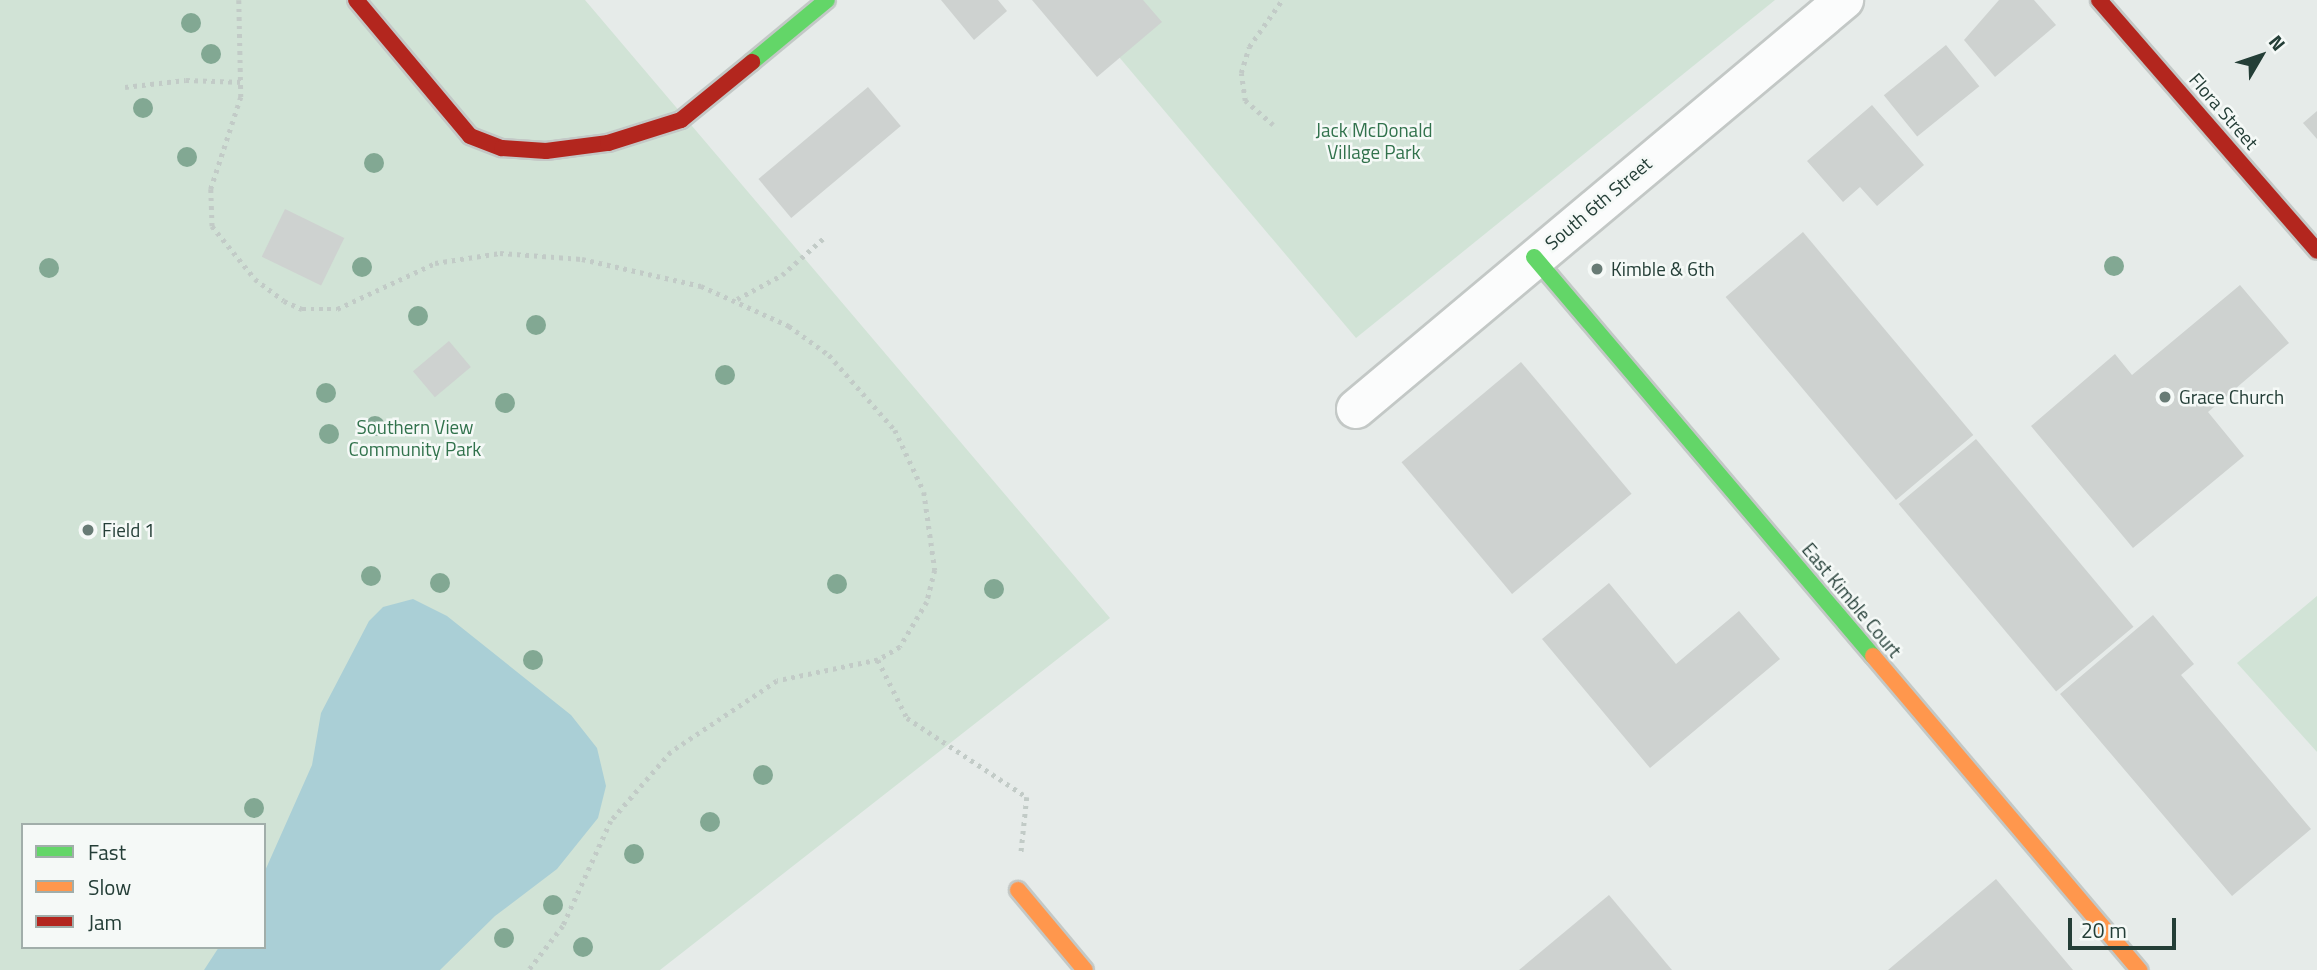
<!DOCTYPE html>
<style>
body{margin:0}
#map{position:relative;width:2317px;height:970px;overflow:hidden;background:#e6ebe9;font-family:"Titillium Web",sans-serif}
div>[style]{position:absolute}
[style*='--x']{left:calc(var(--x)*1px);top:calc(var(--y)*1px);width:calc(var(--w)*1px);rotate:calc(var(--a)*1deg)}
.green>*{inset:0;background:#d1e3d6}
.water>*{inset:0;background:#aacfd6}
.building>*{inset:0;background:#ced2d0;transform-origin:0 0}
.path>*{height:4.5px;margin-top:-2.25px;transform-origin:0;background:repeating-linear-gradient(90deg,#c2cbc7 0 3.5px,transparent 0 8.5px)}
.roads{filter:drop-shadow(2px 0 #c3c8c6) drop-shadow(-2px 0 #c3c8c6) drop-shadow(0 2px #c3c8c6) drop-shadow(0 -2px #c3c8c6)}
.street>*{height:38px;margin:-19px;padding:0 19px;transform-origin:19px;border-radius:19px;background:#fbfcfc}
.fast>*{height:16px;margin:-8px;padding:0 8px;transform-origin:8px;border-radius:8px;background:#63d668}
.slow>*{height:16px;margin:-8px;padding:0 8px;transform-origin:8px;border-radius:8px;background:#ff974d}
.jam>*{height:16px;margin:-8px;padding:0 8px;transform-origin:8px;border-radius:8px;background:#b3261e}
.trees>*{width:20px;height:20px;margin:-10px;border-radius:50%;background:#82a893}
.dots>*{width:19px;height:19px;translate:-50% -50%;box-sizing:border-box;border:4px solid #f5f9f7;border-radius:50%}
span{translate:-50% -50%;white-space:nowrap;text-align:center;line-height:1.15;-webkit-text-stroke:5px #f5f9f7;paint-order:stroke}
.street-label{font-size:19px;color:#243e37}
.park-label{font-size:19px;color:#31724c}
.poi-label{font-size:19px;color:#243e37}
.left{translate:0 -50%;text-align:left}
.legend{position:absolute;left:21px;top:823px;width:245px;height:126px;box-sizing:border-box;background:#f5f9f7;border:2px solid #a1aeaa;margin:0;padding:9px 12px;list-style:none;font-size:21px;color:#243e37}
.legend li{display:flex;align-items:center;gap:14px;height:35px}
.legend b{width:35px;border:2px solid #a1aeaa}
.north{position:absolute;left:2226px;top:21px;width:70px;height:70px;-webkit-text-stroke:5px #f5f9f7;paint-order:stroke;rotate:51deg;font-size:19px;font-weight:700;line-height:28px;text-align:center;color:#243e37}
.north::after{content:'';display:block;margin:auto;width:24px;height:32px;background:#243e37;clip-path:polygon(50% 0,100% 100%,50% 72%,0 100%)}
.scale{position:absolute;left:2068px;top:918px;width:108px;height:32px;box-sizing:border-box;border:4px solid #243e37;border-top:0;padding-left:9px;font-size:21px;line-height:24px;white-space:nowrap;color:#243e37;-webkit-text-stroke:5px #f5f9f7;paint-order:stroke}
</style>
<div id="map">
<div class="green">
<div style="clip-path:polygon(evenodd,0 0,585px 0,1110px 618px,660px 970px,0 970px,0 0,23px 825px,264px 825px,264px 947px,23px 947px,23px 825px)"></div>
<div style="clip-path:polygon(1071px 0,1775px 0,1356px 338px)"></div>
<div style="clip-path:polygon(2317px 596px,2317px 752px,2237px 663px)"></div>
</div>
<div class="water">
<div style="clip-path:polygon(413px 599px,447px 616px,571px 715px,597px 748px,606px 786px,598px 818px,557px 869px,495px 916px,440px 970px,204px 970px,219px 947px,264px 947px,264px 873px,312px 765px,321px 713px,369px 621px,383px 607px)"></div>
</div>
<div class="building">
<div style="clip-path:polygon(941px 0,998px 0,1007px 11px,974px 40px)"></div>
<div style="clip-path:polygon(1032px 0,1143px 0,1162px 22px,1097px 77px)"></div>
<div style="clip-path:polygon(1999px 0,2034px 0,2056px 25px,1995px 77px,1964px 40px)"></div>
<div style="left:1946px;top:45px;width:53px;height:80px;rotate:51deg"></div>
<div style="left:868px;top:87px;width:51px;height:143px;rotate:50deg"></div>
<div style="clip-path:polygon(1872px 105px,1924px 165px,1877px 206px,1860px 187px,1843px 202px,1807px 161px)"></div>
<div style="clip-path:polygon(2317px 111px,2317px 139px,2303px 123px)"></div>
<div style="left:285px;top:209px;width:66px;height:53px;rotate:26deg"></div>
<div style="left:1803px;top:232px;width:265px;height:101px;rotate:50deg"></div>
<div style="clip-path:polygon(2240px 285px,2289px 343px,2208px 412px,2244px 456px,2133px 548px,2031px 426px,2115px 354px,2132px 375px)"></div>
<div style="left:449px;top:341px;width:34px;height:47px;rotate:50deg"></div>
<div style="left:1521px;top:362px;width:172px;height:156px;rotate:50deg"></div>
<div style="left:1976px;top:439px;width:245px;height:101px;rotate:50deg"></div>
<div style="clip-path:polygon(1609px 583px,1676px 664px,1739px 611px,1780px 659px,1650px 768px,1542px 639px)"></div>
<div style="clip-path:polygon(2153px 615px,2194px 664px,2181px 675px,2311px 829px,2232px 896px,2060px 694px)"></div>
<div style="clip-path:polygon(1996px 879px,2073px 970px,1888px 970px)"></div>
<div style="clip-path:polygon(1609px 895px,1672px 970px,1519px 970px)"></div>
</div>
<div class="path">
<div style="--x:239;--y:0;--w:97;--a:88.8"></div>
<div style="--x:241;--y:97;--w:97;--a:108.1"></div>
<div style="--x:211;--y:189;--w:37;--a:88"></div>
<div style="--x:212;--y:226;--w:68;--a:50.9"></div>
<div style="--x:255;--y:279;--w:36;--a:37"></div>
<div style="--x:284;--y:301;--w:20;--a:24"></div>
<div style="--x:302;--y:309;--w:35;--a:0"></div>
<div style="--x:337;--y:309;--w:108;--a:-25.1"></div>
<div style="--x:435;--y:263;--w:66;--a:-8.7"></div>
<div style="--x:500;--y:253;--w:82;--a:4.2"></div>
<div style="--x:582;--y:259;--w:122;--a:12.8"></div>
<div style="--x:701;--y:286;--w:97;--a:24.4"></div>
<div style="--x:789;--y:326;--w:49;--a:35.9"></div>
<div style="--x:829;--y:355;--w:100;--a:48.7"></div>
<div style="--x:895;--y:430;--w:68;--a:64.9"></div>
<div style="--x:924;--y:492;--w:79;--a:82"></div>
<div style="--x:935;--y:570;--w:33;--a:104"></div>
<div style="--x:927;--y:602;--w:52;--a:121"></div>
<div style="--x:900;--y:647;--w:26;--a:149"></div>
<div style="--x:878;--y:660;--w:103;--a:168.3"></div>
<div style="--x:777;--y:681;--w:128;--a:146.2"></div>
<div style="--x:671;--y:752;--w:91;--a:131"></div>
<div style="--x:611;--y:821;--w:115;--a:114.6"></div>
<div style="--x:563;--y:926;--w:56;--a:127.7"></div>
<div style="--x:125;--y:87;--w:61;--a:-6.5"></div>
<div style="--x:186;--y:80;--w:57;--a:2"></div>
<div style="--x:1273;--y:125;--w:37;--a:-139"></div>
<div style="--x:1245;--y:101;--w:28;--a:-98"></div>
<div style="--x:1241;--y:73;--w:27;--a:-73"></div>
<div style="--x:1249;--y:47;--w:57;--a:-54.9"></div>
<div style="--x:737;--y:299;--w:51;--a:-28.1"></div>
<div style="--x:782;--y:275;--w:59;--a:-41.6"></div>
<div style="--x:878;--y:660;--w:65;--a:63.4"></div>
<div style="--x:907;--y:718;--w:144;--a:33.4"></div>
<div style="--x:1027;--y:797;--w:57;--a:96"></div>
</div>
<div class="roads">
<div class="street">
<div style="--x:1356;--y:409;--w:637;--a:-39.97"></div>
</div>
<div class="fast">
<div style="--x:752;--y:62;--w:97;--a:-39.6"></div>
<div style="--x:1534;--y:257;--w:524;--a:49.65"></div>
</div>
<div class="slow">
<div style="--x:1873;--y:656;--w:412;--a:49.7"></div>
<div style="--x:1018;--y:890;--w:104;--a:50.1"></div>
</div>
<div class="jam">
<div style="--x:356;--y:0;--w:177;--a:50"></div>
<div style="--x:470;--y:136;--w:34;--a:21"></div>
<div style="--x:502;--y:148;--w:44;--a:3.9"></div>
<div style="--x:546;--y:151;--w:63;--a:-7.4"></div>
<div style="--x:608;--y:143;--w:77;--a:-17.5"></div>
<div style="--x:681;--y:120;--w:92;--a:-39.2"></div>
<div style="--x:2099;--y:0;--w:332;--a:49"></div>
</div>
</div>
<div class="trees">
<div style="left:191px;top:23px"></div>
<div style="left:211px;top:54px"></div>
<div style="left:143px;top:108px"></div>
<div style="left:187px;top:157px"></div>
<div style="left:374px;top:163px"></div>
<div style="left:2114px;top:266px"></div>
<div style="left:362px;top:267px"></div>
<div style="left:49px;top:268px"></div>
<div style="left:418px;top:316px"></div>
<div style="left:536px;top:325px"></div>
<div style="left:725px;top:375px"></div>
<div style="left:326px;top:393px"></div>
<div style="left:505px;top:403px"></div>
<div style="left:375px;top:426px"></div>
<div style="left:329px;top:434px"></div>
<div style="left:371px;top:576px"></div>
<div style="left:440px;top:583px"></div>
<div style="left:837px;top:584px"></div>
<div style="left:994px;top:589px"></div>
<div style="left:533px;top:660px"></div>
<div style="left:763px;top:775px"></div>
<div style="left:254px;top:808px"></div>
<div style="left:710px;top:822px"></div>
<div style="left:634px;top:854px"></div>
<div style="left:553px;top:905px"></div>
<div style="left:504px;top:938px"></div>
<div style="left:583px;top:947px"></div>
</div>
<div class="dots">
<div style="left:1597px;top:269px;background:#687b75"></div>
<div style="left:2165px;top:397px;background:#687b75"></div>
<div style="left:88px;top:530px;background:#687b75"></div>
</div>
<div class="street-label">
<span style="left:2224px;top:111px;rotate:49deg">Flora Street</span>
<span style="left:1598px;top:203px;rotate:-40deg">South 6th Street</span>
<span style="left:1852px;top:600px;rotate:50deg">East Kimble Court</span>
</div>
<div class="park-label">
<span style="left:1374px;top:141px">Jack McDonald<br>Village Park</span>
<span style="left:415px;top:438px">Southern View<br>Community Park</span>
</div>
<div class="poi-label">
<span class="left" style="left:1611px;top:269px">Kimble &amp; 6th</span>
<span class="left" style="left:2179px;top:397px">Grace Church</span>
<span class="left" style="left:102px;top:530px">Field 1</span>
</div>
<ul class="legend">
<li><b style="height:9px;background:#63d668"></b>Fast</li>
<li><b style="height:9px;background:#ff974d"></b>Slow</li>
<li><b style="height:9px;background:#b3261e"></b>Jam</li>
</ul>
<div class="north">N</div>
<div class="scale">20 m</div>
</div>
